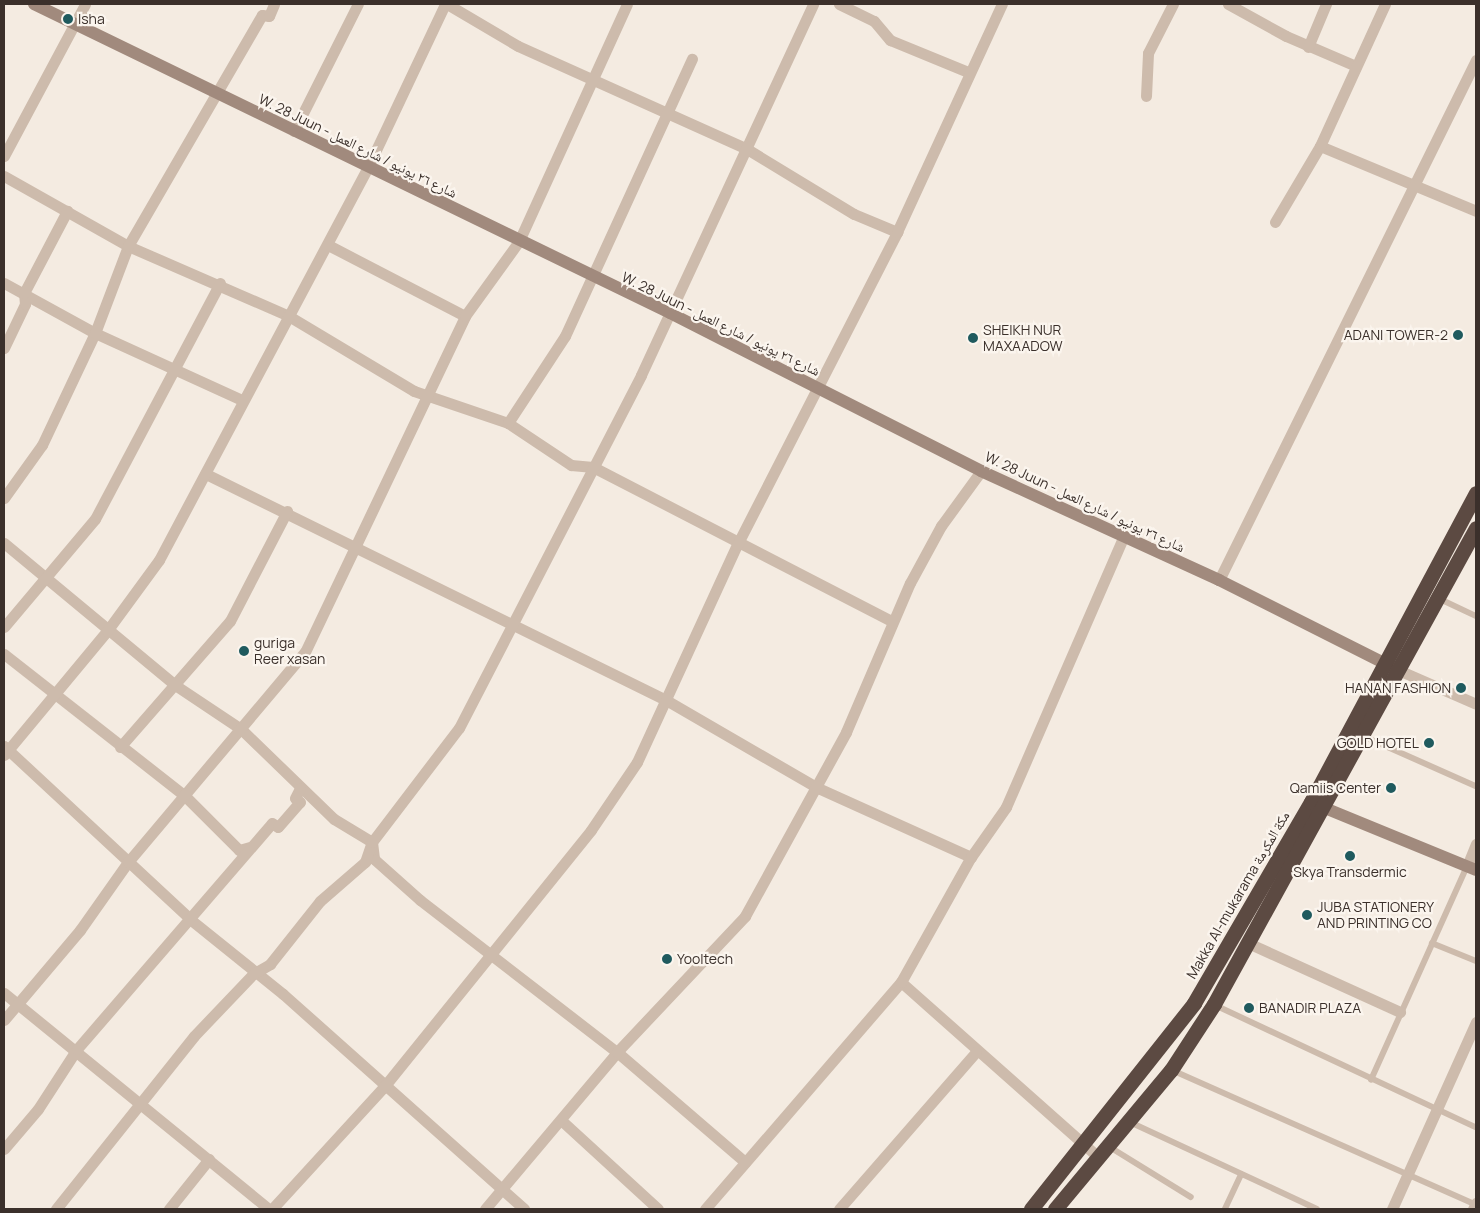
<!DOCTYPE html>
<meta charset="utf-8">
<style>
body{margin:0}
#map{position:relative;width:1480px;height:1213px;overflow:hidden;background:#f4ebe1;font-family:Manrope,"Noto Naskh Arabic",sans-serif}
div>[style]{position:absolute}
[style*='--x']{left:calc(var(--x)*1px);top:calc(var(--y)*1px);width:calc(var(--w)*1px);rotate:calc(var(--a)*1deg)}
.lane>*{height:5.5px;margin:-2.75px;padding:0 2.75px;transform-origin:2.75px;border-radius:2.75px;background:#cdbbac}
.street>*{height:11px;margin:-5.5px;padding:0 5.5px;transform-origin:5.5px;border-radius:5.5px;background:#cdbbac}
.secondary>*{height:12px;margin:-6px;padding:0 6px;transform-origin:6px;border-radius:6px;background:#a18a7d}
.highway>*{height:15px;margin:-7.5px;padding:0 7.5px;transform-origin:7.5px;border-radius:7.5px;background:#5c4a42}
.dots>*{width:14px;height:14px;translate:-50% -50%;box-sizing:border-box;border:2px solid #fbf5ee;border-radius:50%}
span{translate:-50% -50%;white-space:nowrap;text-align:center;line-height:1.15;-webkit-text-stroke:4.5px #fbf5ee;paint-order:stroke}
.poi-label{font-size:14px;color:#3b302b}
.left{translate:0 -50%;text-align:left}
.right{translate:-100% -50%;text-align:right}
.street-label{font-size:14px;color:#3b302b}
.frame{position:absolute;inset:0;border:5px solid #3b302b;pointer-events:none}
</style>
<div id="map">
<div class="lane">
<div style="--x:1438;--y:598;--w:42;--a:25.3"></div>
<div style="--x:1363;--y:736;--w:124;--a:23.9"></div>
<div style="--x:1432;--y:943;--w:48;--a:22.2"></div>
<div style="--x:1215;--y:1005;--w:288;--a:25.1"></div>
<div style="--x:1172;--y:1070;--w:333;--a:23.9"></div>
<div style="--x:1371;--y:1080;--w:235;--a:-65.8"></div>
<div style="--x:1130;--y:1122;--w:206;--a:24.9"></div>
<div style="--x:1110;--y:1147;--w:95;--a:31.7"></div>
<div style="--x:1225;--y:1209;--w:38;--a:-65"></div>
</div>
<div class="street">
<div style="--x:447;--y:4;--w:82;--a:30.6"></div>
<div style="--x:518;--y:46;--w:251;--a:24.2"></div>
<div style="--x:747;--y:149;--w:125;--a:31.3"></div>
<div style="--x:854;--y:214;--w:47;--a:22.7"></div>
<div style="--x:839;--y:4;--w:39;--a:26"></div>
<div style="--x:874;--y:21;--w:25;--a:50"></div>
<div style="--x:890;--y:40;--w:84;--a:22.3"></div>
<div style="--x:1228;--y:4;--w:66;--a:28.9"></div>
<div style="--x:1286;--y:36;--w:76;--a:23.2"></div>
<div style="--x:1308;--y:47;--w:47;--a:-67.3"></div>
<div style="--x:1146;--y:96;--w:43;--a:-87.3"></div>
<div style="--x:1148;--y:53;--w:55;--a:-63"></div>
<div style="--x:294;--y:131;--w:142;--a:-63.3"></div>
<div style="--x:1320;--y:146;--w:169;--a:22.6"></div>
<div style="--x:4;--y:156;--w:172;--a:-61.9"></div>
<div style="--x:4;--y:176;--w:142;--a:29.4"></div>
<div style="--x:128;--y:246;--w:173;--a:23.5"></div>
<div style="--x:287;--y:315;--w:148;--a:30.9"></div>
<div style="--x:414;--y:391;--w:99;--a:18.8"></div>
<div style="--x:508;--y:423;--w:76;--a:33.7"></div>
<div style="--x:571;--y:465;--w:22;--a:5"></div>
<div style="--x:593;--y:467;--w:335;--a:27.3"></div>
<div style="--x:1275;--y:222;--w:88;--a:-59.4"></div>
<div style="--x:1320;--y:146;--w:156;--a:-65.4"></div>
<div style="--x:328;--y:245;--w:154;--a:27.4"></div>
<div style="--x:4;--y:283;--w:104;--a:28.8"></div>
<div style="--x:95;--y:333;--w:162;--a:24.5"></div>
<div style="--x:4;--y:348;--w:49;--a:-64.5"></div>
<div style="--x:25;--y:304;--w:11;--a:-95"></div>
<div style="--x:24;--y:293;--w:93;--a:-62.3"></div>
<div style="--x:508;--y:423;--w:104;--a:-56.8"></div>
<div style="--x:565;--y:336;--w:305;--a:-65.4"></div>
<div style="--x:206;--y:474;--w:513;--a:26.17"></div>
<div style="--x:666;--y:700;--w:176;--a:30.1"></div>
<div style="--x:818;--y:788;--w:168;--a:24.3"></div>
<div style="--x:4;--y:498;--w:65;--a:-54.4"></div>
<div style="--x:42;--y:445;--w:124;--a:-64.7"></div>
<div style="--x:95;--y:333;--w:93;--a:-69.2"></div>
<div style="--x:128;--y:246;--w:267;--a:-59.9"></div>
<div style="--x:262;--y:15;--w:7;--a:8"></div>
<div style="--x:269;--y:16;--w:13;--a:-67"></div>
<div style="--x:4;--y:543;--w:222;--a:39.7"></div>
<div style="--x:175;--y:685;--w:79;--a:33.7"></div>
<div style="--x:241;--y:729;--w:129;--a:44.1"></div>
<div style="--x:334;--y:819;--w:44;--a:31.2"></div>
<div style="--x:372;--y:842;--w:17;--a:83"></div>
<div style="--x:374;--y:859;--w:62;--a:41.7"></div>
<div style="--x:420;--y:900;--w:249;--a:37.7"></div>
<div style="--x:617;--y:1052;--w:169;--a:40.7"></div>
<div style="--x:1219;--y:580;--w:580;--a:-63.7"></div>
<div style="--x:4;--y:627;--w:141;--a:-49.9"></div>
<div style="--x:95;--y:519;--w:267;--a:-62.1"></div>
<div style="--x:4;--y:654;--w:229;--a:38.1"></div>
<div style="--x:184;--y:795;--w:78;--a:45"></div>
<div style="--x:239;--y:850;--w:11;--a:-15"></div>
<div style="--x:1396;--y:669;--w:87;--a:23.6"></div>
<div style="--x:4;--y:746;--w:255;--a:42.9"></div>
<div style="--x:191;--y:920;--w:118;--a:38.8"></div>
<div style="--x:283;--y:994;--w:323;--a:41.7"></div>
<div style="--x:120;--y:747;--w:167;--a:-48.9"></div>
<div style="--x:230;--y:621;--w:124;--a:-62.6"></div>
<div style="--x:4;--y:755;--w:161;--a:-50.3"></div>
<div style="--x:107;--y:631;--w:88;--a:-53.8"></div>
<div style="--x:159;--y:560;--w:445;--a:-62"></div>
<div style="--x:368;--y:167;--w:180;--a:-64.7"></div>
<div style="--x:1467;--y:866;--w:24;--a:-68"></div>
<div style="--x:1248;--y:943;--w:167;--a:24.4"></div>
<div style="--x:901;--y:982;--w:265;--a:41.6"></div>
<div style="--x:4;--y:993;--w:342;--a:39.2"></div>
<div style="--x:4;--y:1020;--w:118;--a:-49.8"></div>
<div style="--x:80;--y:930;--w:83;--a:-54.8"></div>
<div style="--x:128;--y:862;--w:275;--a:-49.9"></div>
<div style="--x:305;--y:652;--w:372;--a:-64.5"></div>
<div style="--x:465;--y:316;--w:92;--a:-54.2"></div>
<div style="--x:519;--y:241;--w:260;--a:-65.5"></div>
<div style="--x:562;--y:1121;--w:130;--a:42.5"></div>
<div style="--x:4;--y:1149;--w:52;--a:-49.6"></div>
<div style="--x:38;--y:1109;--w:72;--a:-57"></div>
<div style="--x:77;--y:1049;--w:298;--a:-49.2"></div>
<div style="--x:272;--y:823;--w:7;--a:34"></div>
<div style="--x:278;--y:827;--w:33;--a:-49"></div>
<div style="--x:300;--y:802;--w:6;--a:-141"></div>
<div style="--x:295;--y:798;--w:11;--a:-63"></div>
<div style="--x:56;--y:1209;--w:221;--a:-51.4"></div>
<div style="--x:194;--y:1036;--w:86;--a:-46.4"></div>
<div style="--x:253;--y:974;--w:20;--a:-30"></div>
<div style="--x:270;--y:964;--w:80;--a:-51.6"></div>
<div style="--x:320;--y:901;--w:60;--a:-40.9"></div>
<div style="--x:365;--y:862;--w:21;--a:-71"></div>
<div style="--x:372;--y:842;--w:143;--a:-52.7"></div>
<div style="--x:459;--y:728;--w:397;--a:-62.7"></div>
<div style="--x:641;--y:375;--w:409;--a:-65.1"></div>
<div style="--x:169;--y:1209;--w:64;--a:-51.3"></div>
<div style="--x:272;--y:1209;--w:164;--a:-47.5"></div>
<div style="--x:383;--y:1088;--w:331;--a:-51.1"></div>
<div style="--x:591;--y:830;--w:82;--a:-55.9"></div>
<div style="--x:637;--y:762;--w:239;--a:-65.3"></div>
<div style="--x:737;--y:545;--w:352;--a:-62.9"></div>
<div style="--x:897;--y:232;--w:251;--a:-65.3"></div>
<div style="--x:485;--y:1209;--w:205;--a:-49.9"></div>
<div style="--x:617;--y:1052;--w:187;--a:-46.7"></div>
<div style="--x:745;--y:916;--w:210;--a:-61.2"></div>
<div style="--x:846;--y:732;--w:162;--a:-66.8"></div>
<div style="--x:910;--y:583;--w:65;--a:-61.5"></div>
<div style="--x:941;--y:526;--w:68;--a:-54"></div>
<div style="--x:705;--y:1209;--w:300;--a:-49.2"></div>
<div style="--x:901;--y:982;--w:143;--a:-60.8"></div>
<div style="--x:971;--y:857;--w:61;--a:-55"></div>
<div style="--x:1006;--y:807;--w:296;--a:-66.5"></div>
<div style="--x:839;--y:1209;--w:208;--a:-48.9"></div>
<div style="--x:1392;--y:1209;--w:205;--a:-65.8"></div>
<div style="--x:1473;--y:1209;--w:7;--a:-63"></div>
</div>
<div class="secondary">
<div style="--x:34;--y:4;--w:707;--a:25.91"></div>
<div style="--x:670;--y:313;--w:349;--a:26.9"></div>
<div style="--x:981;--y:471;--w:262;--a:24.6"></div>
<div style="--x:1219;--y:580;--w:196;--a:26.7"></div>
<div style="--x:1315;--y:804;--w:174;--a:22.3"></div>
</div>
<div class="highway">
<div style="--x:1031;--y:1209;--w:263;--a:-51.6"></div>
<div style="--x:1194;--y:1003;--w:233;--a:-59.8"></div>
<div style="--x:1311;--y:802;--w:350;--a:-61.9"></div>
<div style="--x:1055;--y:1209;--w:181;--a:-50.2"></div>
<div style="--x:1171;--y:1070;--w:79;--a:-56.9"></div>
<div style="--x:1214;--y:1004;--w:543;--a:-61.17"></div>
</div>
<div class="dots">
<div style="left:68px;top:19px;background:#1f5a5e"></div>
<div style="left:1458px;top:335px;background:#1f5a5e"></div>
<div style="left:973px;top:338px;background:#1f5a5e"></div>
<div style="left:244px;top:651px;background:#1f5a5e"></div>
<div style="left:1461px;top:688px;background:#1f5a5e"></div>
<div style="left:1429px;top:743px;background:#1f5a5e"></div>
<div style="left:1391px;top:788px;background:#1f5a5e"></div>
<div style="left:1350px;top:856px;background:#1f5a5e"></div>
<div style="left:1307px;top:915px;background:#1f5a5e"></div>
<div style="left:667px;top:959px;background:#1f5a5e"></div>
<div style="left:1249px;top:1008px;background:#1f5a5e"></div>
</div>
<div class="poi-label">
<span class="left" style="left:78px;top:19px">Isha</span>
<span class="left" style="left:983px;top:338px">SHEIKH NUR<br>MAXAADOW</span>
<span class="right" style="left:1448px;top:335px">ADANI TOWER-2</span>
<span class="left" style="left:254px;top:651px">guriga<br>Reer xasan</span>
<span class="right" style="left:1451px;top:688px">HANAN FASHION</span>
<span class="right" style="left:1419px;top:743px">GOLD HOTEL</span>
<span class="right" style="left:1381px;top:788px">Qamiis Center</span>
<span style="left:1350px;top:872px">Skya Transdermic</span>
<span class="left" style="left:1317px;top:915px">JUBA STATIONERY<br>AND PRINTING CO</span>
<span class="left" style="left:677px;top:959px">Yooltech</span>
<span class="left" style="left:1259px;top:1008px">BANADIR PLAZA</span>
</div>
<div class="street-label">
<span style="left:358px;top:146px;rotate:26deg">W. 28 Juun - شارع ٢٦ يونيو / شارع العمل</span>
<span style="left:721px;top:324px;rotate:26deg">W. 28 Juun - شارع ٢٦ يونيو / شارع العمل</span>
<span style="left:1085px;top:502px;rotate:25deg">W. 28 Juun - شارع ٢٦ يونيو / شارع العمل</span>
<span style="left:1238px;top:895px;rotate:-60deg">Makka Al-mukarama مكة المكرمة</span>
</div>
<div class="frame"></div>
</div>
